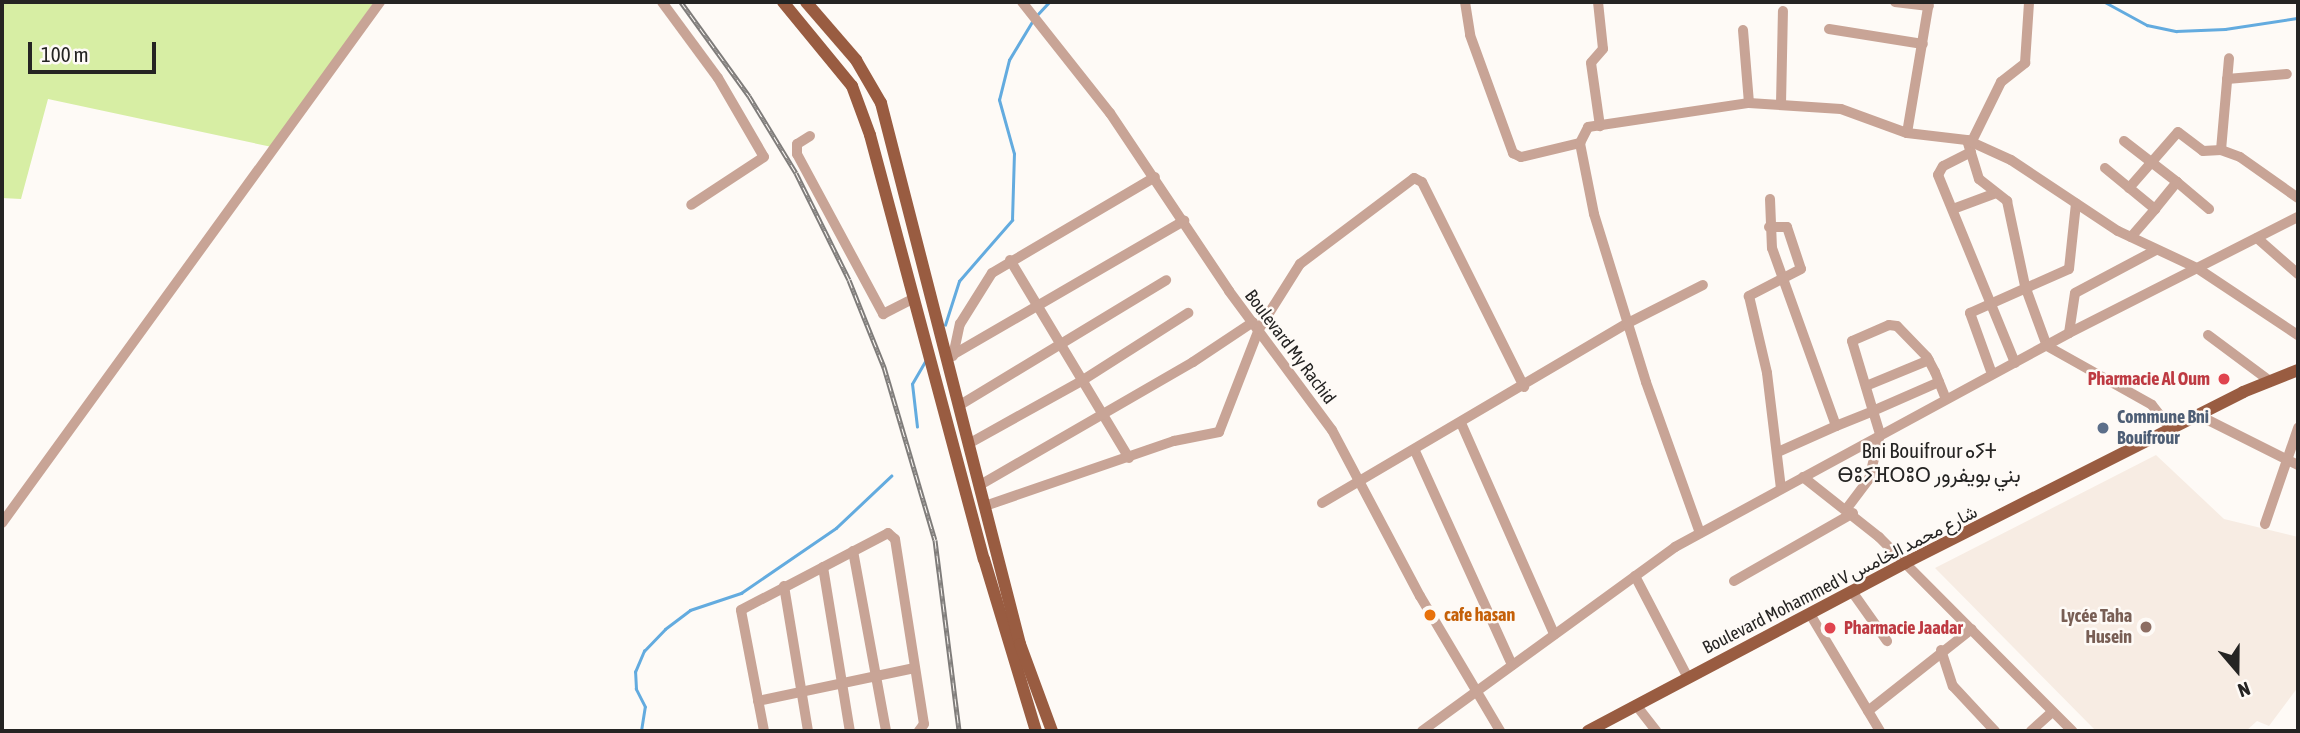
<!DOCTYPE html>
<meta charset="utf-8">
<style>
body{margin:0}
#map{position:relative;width:2300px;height:733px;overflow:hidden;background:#fefaf6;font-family:"Asap Condensed",Vazirmatn,"Noto Sans Tifinagh",sans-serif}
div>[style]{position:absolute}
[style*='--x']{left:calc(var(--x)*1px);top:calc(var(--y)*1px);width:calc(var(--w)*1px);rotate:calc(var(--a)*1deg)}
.built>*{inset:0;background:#f7ece3}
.green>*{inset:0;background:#d7eea4}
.stream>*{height:2.5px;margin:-1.25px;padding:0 1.25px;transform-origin:1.25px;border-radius:1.25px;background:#63abdf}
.minor>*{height:10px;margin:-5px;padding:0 5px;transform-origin:5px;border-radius:5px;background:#c8a496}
.major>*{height:12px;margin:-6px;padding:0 6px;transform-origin:6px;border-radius:6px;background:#995c41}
.rail>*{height:5px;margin-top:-2.5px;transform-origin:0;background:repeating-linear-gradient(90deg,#fefaf6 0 8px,#7f7c7a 0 16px);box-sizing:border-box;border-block:2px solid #7f7c7a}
.dots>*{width:19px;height:19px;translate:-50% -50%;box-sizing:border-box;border:4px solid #fefaf6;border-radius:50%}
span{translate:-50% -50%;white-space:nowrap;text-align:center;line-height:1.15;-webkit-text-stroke:5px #fefaf6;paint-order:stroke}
.street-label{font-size:18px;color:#252423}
.health-label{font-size:18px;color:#be3a42;font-weight:700}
.right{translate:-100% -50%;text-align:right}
.left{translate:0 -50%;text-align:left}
.service-label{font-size:18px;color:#4e5e75;font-weight:700}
.food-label{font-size:18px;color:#c56008;font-weight:700}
.education-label{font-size:18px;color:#785e54;font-weight:700}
.quarter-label{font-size:21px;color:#252423}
.frame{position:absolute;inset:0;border:4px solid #252423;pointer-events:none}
.north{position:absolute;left:2202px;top:635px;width:70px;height:70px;-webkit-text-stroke:5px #fefaf6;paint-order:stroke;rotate:160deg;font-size:19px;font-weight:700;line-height:28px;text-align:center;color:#252423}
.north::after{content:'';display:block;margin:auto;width:24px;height:32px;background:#252423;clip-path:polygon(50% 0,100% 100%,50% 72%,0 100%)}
.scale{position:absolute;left:28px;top:42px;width:128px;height:32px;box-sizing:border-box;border:4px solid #252423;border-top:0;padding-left:9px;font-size:21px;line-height:24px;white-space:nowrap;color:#252423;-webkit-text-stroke:5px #fefaf6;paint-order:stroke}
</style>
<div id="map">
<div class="built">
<div style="clip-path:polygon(2156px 455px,2224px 519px,2298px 537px,2298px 687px,2269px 726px,2257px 721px,2246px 731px,2096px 731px,1935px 568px)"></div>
</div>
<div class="green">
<div style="clip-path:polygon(2px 2px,374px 2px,272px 147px,48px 99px,21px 199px,2px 198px)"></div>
</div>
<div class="stream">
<div style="--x:2105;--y:2;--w:48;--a:28.7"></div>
<div style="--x:2147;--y:25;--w:30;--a:12"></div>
<div style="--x:2176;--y:31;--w:49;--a:-2.3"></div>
<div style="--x:2225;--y:29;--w:74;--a:-8.6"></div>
<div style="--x:1037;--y:15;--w:18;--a:-47"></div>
<div style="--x:945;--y:325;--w:46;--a:-72.3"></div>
<div style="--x:959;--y:281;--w:81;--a:-49"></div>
<div style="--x:1012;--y:220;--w:66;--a:-88.3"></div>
<div style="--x:1014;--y:154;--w:56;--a:-105.5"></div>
<div style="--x:999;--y:100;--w:41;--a:-76"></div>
<div style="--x:1009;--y:60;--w:47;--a:-59"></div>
<div style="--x:917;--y:427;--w:43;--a:-96.6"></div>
<div style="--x:912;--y:384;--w:28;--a:-60"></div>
<div style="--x:641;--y:731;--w:24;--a:-81"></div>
<div style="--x:645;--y:707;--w:20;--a:-117"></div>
<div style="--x:636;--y:689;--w:17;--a:-93"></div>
<div style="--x:635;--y:672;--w:23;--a:-67"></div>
<div style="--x:644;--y:651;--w:30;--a:-46"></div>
<div style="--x:665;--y:629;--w:31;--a:-37"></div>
<div style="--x:690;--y:610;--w:54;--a:-18.4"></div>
<div style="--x:741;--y:593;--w:115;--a:-34.4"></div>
<div style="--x:836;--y:528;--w:76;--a:-43.4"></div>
</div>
<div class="minor">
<div style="--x:662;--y:2;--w:94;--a:53.6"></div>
<div style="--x:718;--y:78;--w:91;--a:59.8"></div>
<div style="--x:764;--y:157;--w:87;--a:146.7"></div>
<div style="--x:1022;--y:2;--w:142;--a:51.6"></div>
<div style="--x:1110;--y:113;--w:214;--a:56.2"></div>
<div style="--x:1229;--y:291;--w:173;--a:53.5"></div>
<div style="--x:1332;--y:430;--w:188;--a:62.1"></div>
<div style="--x:1420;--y:596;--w:157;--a:59.3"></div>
<div style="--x:1465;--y:2;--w:33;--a:81"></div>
<div style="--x:1470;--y:35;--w:126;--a:70"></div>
<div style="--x:1513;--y:153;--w:9;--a:27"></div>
<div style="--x:1521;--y:157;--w:61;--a:-13.3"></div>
<div style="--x:1598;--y:2;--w:47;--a:83.9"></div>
<div style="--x:1603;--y:49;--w:18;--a:131"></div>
<div style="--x:1591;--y:63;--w:64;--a:81.9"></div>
<div style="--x:1895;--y:2;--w:34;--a:7"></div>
<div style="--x:1829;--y:29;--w:95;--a:9.1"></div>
<div style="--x:1743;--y:30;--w:73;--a:85.3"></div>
<div style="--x:2227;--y:79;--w:60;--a:-4.8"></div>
<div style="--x:1781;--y:104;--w:93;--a:-88.8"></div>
<div style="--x:1907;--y:133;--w:133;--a:-80.5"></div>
<div style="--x:810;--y:136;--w:15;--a:148"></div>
<div style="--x:797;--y:144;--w:10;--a:90"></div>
<div style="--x:797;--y:154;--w:182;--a:61.7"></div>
<div style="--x:883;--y:314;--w:35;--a:-27"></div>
<div style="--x:1967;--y:140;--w:41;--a:72.9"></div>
<div style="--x:1979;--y:179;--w:36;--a:38"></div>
<div style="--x:2007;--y:201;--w:87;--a:78"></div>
<div style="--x:2025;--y:286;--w:64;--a:69.9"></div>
<div style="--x:2047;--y:346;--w:120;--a:29.3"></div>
<div style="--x:2152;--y:405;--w:29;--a:52"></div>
<div style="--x:1972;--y:141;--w:66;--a:-63.8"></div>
<div style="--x:2001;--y:82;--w:31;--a:-38"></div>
<div style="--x:2025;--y:63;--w:61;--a:-86.2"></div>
<div style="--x:2221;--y:150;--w:92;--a:-85"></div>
<div style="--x:1971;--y:152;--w:31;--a:153"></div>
<div style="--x:1943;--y:166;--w:10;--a:119"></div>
<div style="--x:1938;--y:175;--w:203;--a:67.7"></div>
<div style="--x:2105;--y:168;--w:65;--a:39.4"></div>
<div style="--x:2155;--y:209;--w:35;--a:-51"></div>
<div style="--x:2177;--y:182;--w:67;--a:-142.3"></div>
<div style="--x:2177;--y:182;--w:42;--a:40.2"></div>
<div style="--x:2129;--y:188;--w:74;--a:-48.8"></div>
<div style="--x:2178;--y:132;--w:31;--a:37"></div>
<div style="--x:2203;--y:151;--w:18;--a:-3"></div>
<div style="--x:2221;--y:150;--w:20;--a:20"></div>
<div style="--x:2240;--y:157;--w:71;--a:35.3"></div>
<div style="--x:1770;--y:199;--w:49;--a:87.7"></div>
<div style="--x:1772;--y:248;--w:189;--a:70.2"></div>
<div style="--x:1836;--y:426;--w:40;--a:-22"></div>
<div style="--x:1873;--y:411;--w:24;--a:73"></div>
<div style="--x:1880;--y:434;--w:46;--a:103.7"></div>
<div style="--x:1869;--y:479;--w:36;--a:127"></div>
<div style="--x:1953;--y:209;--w:46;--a:-20.4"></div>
<div style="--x:1769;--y:227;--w:18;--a:0"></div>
<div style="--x:1787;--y:227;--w:44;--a:71.6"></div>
<div style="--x:1801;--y:269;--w:59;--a:152.6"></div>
<div style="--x:1749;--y:296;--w:79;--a:76.8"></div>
<div style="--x:1767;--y:373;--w:116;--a:83.1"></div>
<div style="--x:2131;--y:237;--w:37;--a:-49"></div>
<div style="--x:2257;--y:238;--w:55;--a:41.3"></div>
<div style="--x:1010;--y:260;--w:231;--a:59"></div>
<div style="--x:2069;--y:333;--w:40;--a:-81.5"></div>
<div style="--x:2075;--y:293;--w:92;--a:-28"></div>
<div style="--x:2208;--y:335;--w:77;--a:36.6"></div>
<div style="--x:953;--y:356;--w:33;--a:-78"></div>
<div style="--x:960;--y:324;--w:60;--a:-57.9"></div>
<div style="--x:992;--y:273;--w:189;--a:-30.5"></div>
<div style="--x:949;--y:357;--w:272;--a:-30.1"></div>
<div style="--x:1992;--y:374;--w:65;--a:-109.8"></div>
<div style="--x:1970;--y:313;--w:108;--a:-24"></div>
<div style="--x:2069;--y:269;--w:66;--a:-83.9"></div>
<div style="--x:1939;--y:382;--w:72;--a:156.3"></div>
<div style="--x:1873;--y:411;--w:73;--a:-106.7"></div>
<div style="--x:1852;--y:341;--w:40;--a:-23.4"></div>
<div style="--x:1889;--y:325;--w:8;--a:7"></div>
<div style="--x:1897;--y:326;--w:43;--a:45.9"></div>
<div style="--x:1927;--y:357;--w:17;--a:62"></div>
<div style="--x:1935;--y:372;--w:29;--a:68"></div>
<div style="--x:1866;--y:386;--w:68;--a:-22.4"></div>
<div style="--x:960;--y:405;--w:241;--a:-31.2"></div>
<div style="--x:2198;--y:415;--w:112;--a:26.6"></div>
<div style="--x:1461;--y:423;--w:231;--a:66.2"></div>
<div style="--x:970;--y:443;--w:129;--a:-29.1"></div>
<div style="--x:1083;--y:380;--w:125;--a:-32.5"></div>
<div style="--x:1415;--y:451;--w:235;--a:65.6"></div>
<div style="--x:1778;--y:452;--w:64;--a:-24.1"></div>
<div style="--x:1803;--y:477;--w:97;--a:38.3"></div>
<div style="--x:1879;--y:537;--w:274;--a:45.1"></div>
<div style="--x:980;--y:485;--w:246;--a:-30"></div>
<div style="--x:1193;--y:362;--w:72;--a:-33.7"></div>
<div style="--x:1322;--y:503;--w:355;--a:-30.5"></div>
<div style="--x:1628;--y:323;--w:84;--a:-26.9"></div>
<div style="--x:985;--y:506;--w:200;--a:-19"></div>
<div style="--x:1174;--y:441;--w:46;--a:-11.3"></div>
<div style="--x:1219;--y:432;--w:110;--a:-68.8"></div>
<div style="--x:1259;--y:329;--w:77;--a:-57.8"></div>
<div style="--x:1300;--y:264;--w:143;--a:-37"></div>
<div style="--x:1414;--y:178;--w:9;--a:27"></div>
<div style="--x:1422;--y:182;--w:229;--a:63.5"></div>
<div style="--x:2;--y:523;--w:644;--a:-54.04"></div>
<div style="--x:2265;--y:524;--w:102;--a:-71"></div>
<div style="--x:1700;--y:533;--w:160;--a:-109.7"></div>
<div style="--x:1646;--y:382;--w:176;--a:-107.2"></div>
<div style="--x:1594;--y:214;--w:72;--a:-101.2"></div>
<div style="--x:1580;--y:143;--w:18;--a:-63"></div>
<div style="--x:1588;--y:127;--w:163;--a:-8.5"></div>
<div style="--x:1749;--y:103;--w:92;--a:3.7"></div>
<div style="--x:1841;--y:109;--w:70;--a:20"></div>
<div style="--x:1907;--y:133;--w:60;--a:6.7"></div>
<div style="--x:1967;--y:140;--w:48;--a:24.4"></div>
<div style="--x:2011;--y:160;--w:128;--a:33.6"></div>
<div style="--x:2118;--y:231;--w:87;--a:25.1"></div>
<div style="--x:2197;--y:268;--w:121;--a:33.6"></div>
<div style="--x:853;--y:551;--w:183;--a:79.6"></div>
<div style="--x:823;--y:567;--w:166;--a:80.7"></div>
<div style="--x:1635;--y:576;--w:115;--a:62.5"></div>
<div style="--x:1734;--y:581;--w:137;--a:-29.7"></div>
<div style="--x:784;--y:586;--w:147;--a:80.6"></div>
<div style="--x:1853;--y:593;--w:59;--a:54.7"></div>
<div style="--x:1810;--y:614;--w:136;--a:59.1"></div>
<div style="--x:1941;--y:650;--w:38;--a:72"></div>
<div style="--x:1953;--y:686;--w:62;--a:47"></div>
<div style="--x:758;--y:701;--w:160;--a:-11.9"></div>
<div style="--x:1636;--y:705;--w:33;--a:52"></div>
<div style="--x:1868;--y:711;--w:132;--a:-38.3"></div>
<div style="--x:764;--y:731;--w:123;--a:-100.8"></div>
<div style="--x:741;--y:610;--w:166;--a:-27.6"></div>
<div style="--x:888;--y:533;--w:9;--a:41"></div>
<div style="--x:895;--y:539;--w:187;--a:81.1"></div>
<div style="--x:924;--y:724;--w:9;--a:126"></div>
<div style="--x:1422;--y:731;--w:313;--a:-36"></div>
<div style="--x:1675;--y:547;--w:448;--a:-28.5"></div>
<div style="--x:2069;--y:333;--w:257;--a:-26.9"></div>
<div style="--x:2031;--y:731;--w:28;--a:-42"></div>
</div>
<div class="major">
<div style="--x:783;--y:2;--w:109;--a:50.6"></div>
<div style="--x:852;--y:86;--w:52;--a:69.8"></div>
<div style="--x:870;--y:135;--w:439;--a:75"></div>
<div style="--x:984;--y:559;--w:180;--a:73.2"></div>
<div style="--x:806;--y:2;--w:77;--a:49.2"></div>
<div style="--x:856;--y:60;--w:50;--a:59.8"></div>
<div style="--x:881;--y:103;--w:559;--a:75.59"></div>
<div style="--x:1020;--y:644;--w:93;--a:69.8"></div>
<div style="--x:1588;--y:731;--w:359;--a:-27.9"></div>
<div style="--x:1905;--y:563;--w:379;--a:-26.8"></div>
<div style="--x:2243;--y:392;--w:59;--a:-21.8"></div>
</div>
<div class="rail">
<div style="--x:681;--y:2;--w:116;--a:54.1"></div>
<div style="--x:749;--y:96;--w:90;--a:58.6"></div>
<div style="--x:796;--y:173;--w:119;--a:63.6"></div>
<div style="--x:849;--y:280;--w:94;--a:68.1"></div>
<div style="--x:884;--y:367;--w:180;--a:73.6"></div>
<div style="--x:935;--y:540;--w:193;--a:82.8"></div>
</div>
<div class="dots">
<div style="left:2224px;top:379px;background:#e0444e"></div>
<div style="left:2103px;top:428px;background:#5c6f8a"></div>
<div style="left:1430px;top:615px;background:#e8710a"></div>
<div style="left:2146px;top:627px;background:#8d6e63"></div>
<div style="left:1830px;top:628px;background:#e0444e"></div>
</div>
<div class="street-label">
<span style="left:1290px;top:347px;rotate:53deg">Boulevard My Rachid</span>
<span style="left:1840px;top:580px;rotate:-27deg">Boulevard Mohammed V شارع محمد الخامس</span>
</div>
<div class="health-label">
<span class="right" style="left:2210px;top:379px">Pharmacie Al Oum</span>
<span class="left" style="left:1844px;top:628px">Pharmacie Jaadar</span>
</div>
<div class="service-label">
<span class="left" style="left:2117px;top:428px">Commune Bni<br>Bouifrour</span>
</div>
<div class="food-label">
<span class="left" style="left:1444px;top:615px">cafe hasan</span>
</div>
<div class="education-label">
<span class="right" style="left:2132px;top:627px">Lycée Taha<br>Husein</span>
</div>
<div class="quarter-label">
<span style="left:1929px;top:462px">Bni Bouifrour ⴰⵢⵜ<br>ⴱⵓⵢⴼⵔⵓⵔ بني بويفرور</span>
</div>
<div class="frame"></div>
<div class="north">N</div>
<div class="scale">100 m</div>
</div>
